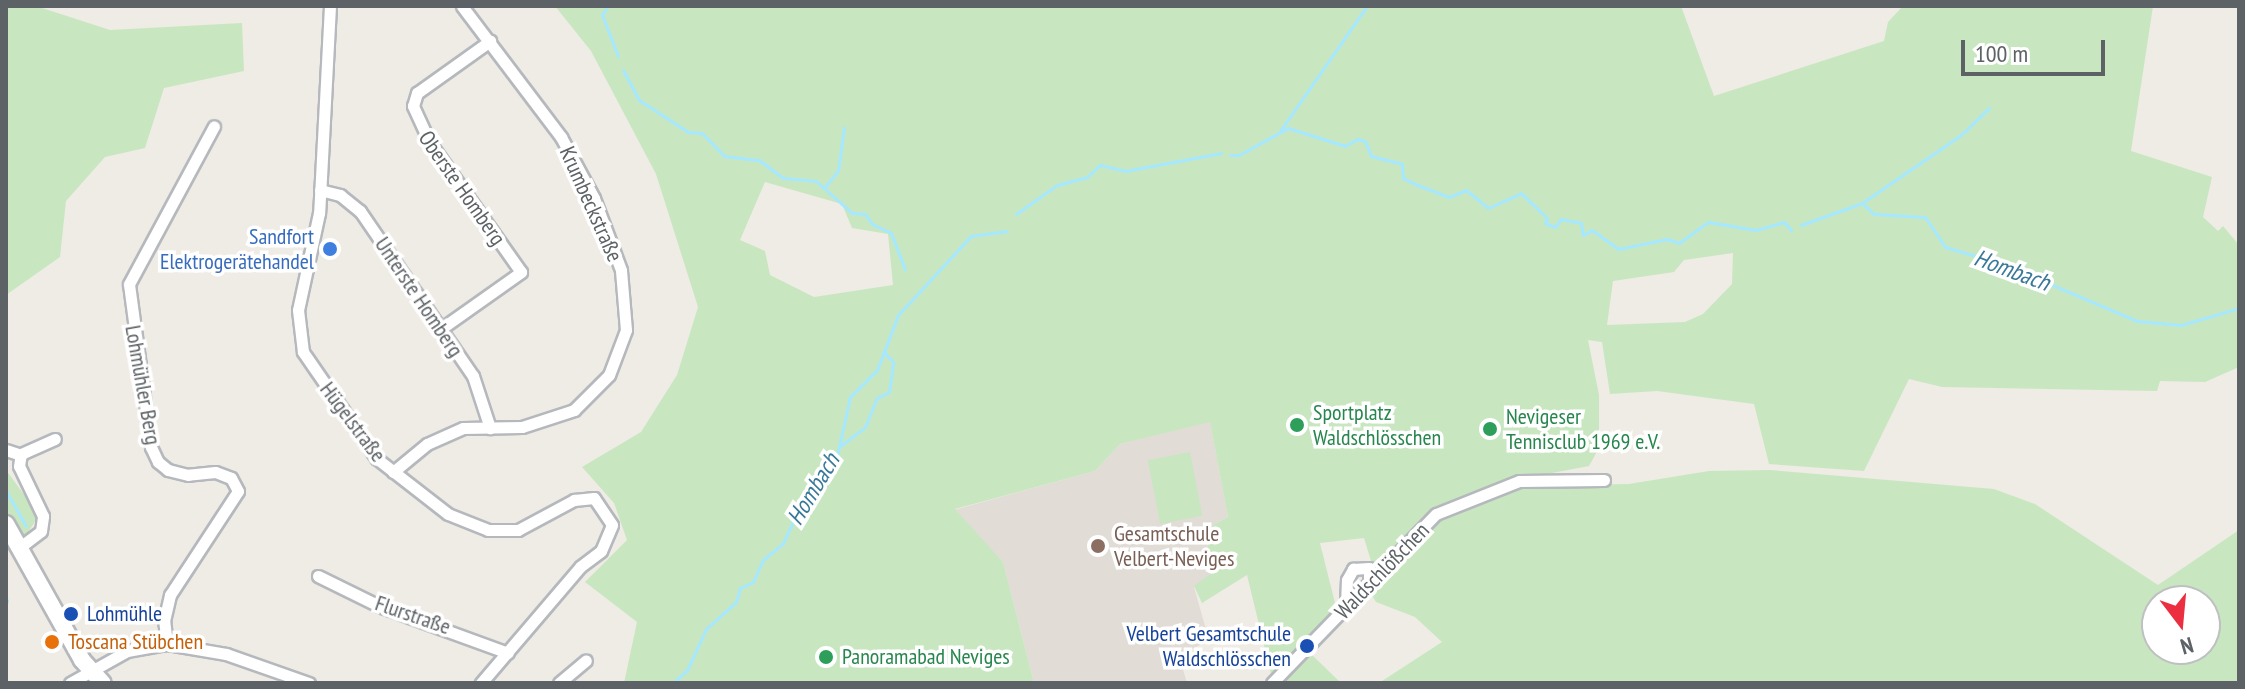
<!DOCTYPE html>
<meta charset="utf-8">
<style>
body{margin:0}
#map{position:relative;width:2245px;height:689px;overflow:hidden;background:#efebe5;font-family:"PT Sans Narrow",sans-serif}
div>[style]{position:absolute}
[style*='--x']{left:calc(var(--x)*1px);top:calc(var(--y)*1px);width:calc(var(--w)*1px);rotate:calc(var(--a)*1deg)}
.education>*{inset:0;background:#e1dcd6}
.green>*{inset:0;background:#c8e7c1;transform-origin:0 0}
.stream>*{height:3px;margin:-1.5px;padding:0 1.5px;transform-origin:1.5px;border-radius:1.5px;background:#a5e8ff}
.roads{filter:drop-shadow(2px 0 #b5b8bc) drop-shadow(-2px 0 #b5b8bc) drop-shadow(0 2px #b5b8bc) drop-shadow(0 -2px #b5b8bc)}
.minor>*{height:11px;margin:-5.5px;padding:0 5.5px;transform-origin:5.5px;border-radius:5.5px;background:#fff}
.secondary>*{height:16px;margin:-8px;padding:0 8px;transform-origin:8px;border-radius:8px;background:#fff}
.dots>*{width:22px;height:22px;translate:-50% -50%;box-sizing:border-box;border:4px solid #fff;border-radius:50%}
span{translate:-50% -50%;white-space:nowrap;text-align:center;line-height:1.15;-webkit-text-stroke:7px #fff;paint-order:stroke}
.street-label{font-size:22px;color:#5c6265}
.shop-label{font-size:22px;color:#366cbe}
.right{translate:-100% -50%;text-align:right}
.leisure-label{font-size:22px;color:#27864d}
.left{translate:0 -50%;text-align:left}
.education-label{font-size:22px;color:#785e54}
.transit-label{font-size:22px;color:#164399}
.food-label{font-size:22px;color:#c56008}
.water-label{font-size:24px;color:#387898;font-style:italic}
.frame{position:absolute;inset:0;border:8px solid #5c6265;pointer-events:none}
.north{position:absolute;left:2141px;top:585px;width:80px;height:80px;box-sizing:border-box;background:#fff;border:2px solid #bec0c1;border-radius:50%;rotate:164deg;font-size:22px;font-weight:700;line-height:32px;text-align:center;color:#5c6265}
.north::after{content:'';display:block;margin:auto;width:28px;height:36px;background:#eb2f41;clip-path:polygon(50% 0,100% 100%,50% 72%,0 100%)}
.scale{position:absolute;left:1961px;top:40px;width:144px;height:36px;box-sizing:border-box;border:4px solid #5c6265;border-top:0;padding-left:10px;font-size:24px;line-height:28px;white-space:nowrap;color:#5c6265;-webkit-text-stroke:6px #fff;paint-order:stroke}
</style>
<div id="map">
<div class="education">
<div style="clip-path:polygon(1210px 421px,1228px 517px,1204px 530px,1213px 573px,1194px 587px,1209px 640px,1179px 656px,1187px 683px,1034px 683px,1003px 562px,954px 510px,1095px 471px,1120px 444px)"></div>
</div>
<div class="green">
<div style="clip-path:polygon(6px 6px,36px 6px,110px 30px,242px 23px,244px 71px,164px 88px,145px 148px,105px 157px,66px 201px,60px 257px,6px 295px)"></div>
<div style="clip-path:polygon(evenodd,555px 6px,1681px 6px,1714px 96px,1884px 41px,1888px 22px,1903px 6px,2153px 6px,2131px 151px,2212px 177px,2203px 217px,2218px 231px,2223px 226px,2239px 245px,2239px 367px,2205px 382px,2160px 381px,2157px 391px,1942px 387px,1909px 379px,1864px 471px,1769px 464px,1754px 404px,1657px 391px,1610px 394px,1602px 342px,1588px 340px,1599px 395px,1599px 448px,1589px 466px,1494px 484px,1436px 508px,1423px 516px,1374px 571px,1364px 538px,1320px 543px,1337px 611px,1271px 674px,1247px 575px,1202px 603px,1194px 586px,1213px 572px,1204px 530px,1228px 517px,1210px 422px,1120px 444px,1095px 471px,955px 509px,1003px 562px,1034px 683px,624px 683px,637px 622px,585px 582px,627px 540px,614px 503px,582px 467px,641px 432px,677px 375px,698px 307px,656px 174px,591px 51px,555px 6px,765px 182px,842px 204px,852px 228px,888px 234px,893px 285px,814px 297px,770px 275px,765px 251px,740px 240px,765px 182px,555px 6px,1733px 253px,1732px 284px,1703px 314px,1685px 322px,1607px 325px,1613px 281px,1674px 272px,1684px 260px,1733px 253px)"></div>
<div style="left:1190px;top:452px;width:65px;height:43px;rotate:79deg"></div>
<div style="clip-path:polygon(6px 470px,39px 515px,24px 539px,6px 545px)"></div>
<div style="clip-path:polygon(evenodd,1770px 470px,1994px 489px,2035px 504px,2158px 585px,2239px 530px,2239px 683px,1379px 683px,1442px 642px,1415px 617px,1376px 602px,1370px 592px,1441px 519px,1518px 486px,1629px 484px,1709px 471px,1770px 470px,2157px 601px,2205px 601px,2205px 649px,2157px 649px,2157px 601px)"></div>
<div style="clip-path:polygon(1311px 654px,1341px 683px,1282px 683px)"></div>
</div>
<div class="stream">
<div style="--x:608;--y:6;--w:11;--a:124"></div>
<div style="--x:602;--y:15;--w:44;--a:68.7"></div>
<div style="--x:623;--y:70;--w:34;--a:62"></div>
<div style="--x:639;--y:100;--w:59;--a:33.1"></div>
<div style="--x:688;--y:132;--w:14;--a:4"></div>
<div style="--x:702;--y:133;--w:32;--a:46"></div>
<div style="--x:724;--y:156;--w:35;--a:7"></div>
<div style="--x:759;--y:160;--w:30;--a:37"></div>
<div style="--x:783;--y:178;--w:33;--a:5"></div>
<div style="--x:816;--y:181;--w:48;--a:41.6"></div>
<div style="--x:852;--y:213;--w:13;--a:4"></div>
<div style="--x:865;--y:214;--w:12;--a:55"></div>
<div style="--x:872;--y:224;--w:21;--a:25"></div>
<div style="--x:891;--y:233;--w:39;--a:69"></div>
<div style="--x:1280;--y:131;--w:152;--a:-55.2"></div>
<div style="--x:1230;--y:155;--w:9;--a:0"></div>
<div style="--x:1239;--y:155;--w:56;--a:-28.9"></div>
<div style="--x:1288;--y:128;--w:60;--a:17.5"></div>
<div style="--x:1345;--y:146;--w:14;--a:-30"></div>
<div style="--x:1357;--y:139;--w:8;--a:14"></div>
<div style="--x:1365;--y:141;--w:16;--a:68"></div>
<div style="--x:1371;--y:156;--w:32;--a:14"></div>
<div style="--x:1402;--y:164;--w:14;--a:86"></div>
<div style="--x:1403;--y:178;--w:13;--a:27"></div>
<div style="--x:1415;--y:184;--w:36;--a:21"></div>
<div style="--x:1449;--y:197;--w:18;--a:-22"></div>
<div style="--x:1466;--y:190;--w:28;--a:39"></div>
<div style="--x:1488;--y:208;--w:36;--a:-24"></div>
<div style="--x:1521;--y:193;--w:36;--a:44"></div>
<div style="--x:1547;--y:218;--w:5;--a:112"></div>
<div style="--x:1545;--y:223;--w:11;--a:22"></div>
<div style="--x:1555;--y:227;--w:10;--a:-53"></div>
<div style="--x:1561;--y:219;--w:20;--a:11"></div>
<div style="--x:1581;--y:223;--w:12;--a:81"></div>
<div style="--x:1583;--y:235;--w:10;--a:-29"></div>
<div style="--x:1592;--y:230;--w:32;--a:36"></div>
<div style="--x:1618;--y:249;--w:50;--a:-11.5"></div>
<div style="--x:1667;--y:239;--w:13;--a:18"></div>
<div style="--x:1679;--y:243;--w:36;--a:-36"></div>
<div style="--x:1708;--y:222;--w:49;--a:9.5"></div>
<div style="--x:1756;--y:230;--w:29;--a:-16"></div>
<div style="--x:1784;--y:222;--w:11;--a:49"></div>
<div style="--x:824;--y:188;--w:22;--a:-51"></div>
<div style="--x:838;--y:171;--w:44;--a:-82.2"></div>
<div style="--x:1862;--y:203;--w:120;--a:-34.5"></div>
<div style="--x:1961;--y:135;--w:39;--a:-44"></div>
<div style="--x:1016;--y:214;--w:50;--a:-35.3"></div>
<div style="--x:1057;--y:185;--w:31;--a:-15"></div>
<div style="--x:1087;--y:177;--w:18;--a:-43"></div>
<div style="--x:1100;--y:165;--w:26;--a:13"></div>
<div style="--x:1125;--y:171;--w:98;--a:-10.6"></div>
<div style="--x:1801;--y:225;--w:65;--a:-19.8"></div>
<div style="--x:1862;--y:203;--w:16;--a:43"></div>
<div style="--x:1874;--y:214;--w:51;--a:3.4"></div>
<div style="--x:1925;--y:217;--w:36;--a:56"></div>
<div style="--x:1945;--y:247;--w:60;--a:16.3"></div>
<div style="--x:2003;--y:264;--w:146;--a:23"></div>
<div style="--x:2137;--y:321;--w:44;--a:5.2"></div>
<div style="--x:2181;--y:325;--w:60;--a:-16.3"></div>
<div style="--x:840;--y:446;--w:31;--a:-37"></div>
<div style="--x:865;--y:427;--w:31;--a:-68"></div>
<div style="--x:877;--y:398;--w:13;--a:-27"></div>
<div style="--x:889;--y:392;--w:30;--a:-82"></div>
<div style="--x:893;--y:362;--w:13;--a:-132"></div>
<div style="--x:6;--y:491;--w:40;--a:60.3"></div>
<div style="--x:6;--y:604;--w:4;--a:-76"></div>
<div style="--x:673;--y:683;--w:19;--a:-43"></div>
<div style="--x:687;--y:670;--w:45;--a:-65.1"></div>
<div style="--x:706;--y:629;--w:40;--a:-42"></div>
<div style="--x:736;--y:602;--w:15;--a:-74"></div>
<div style="--x:740;--y:588;--w:14;--a:-25"></div>
<div style="--x:753;--y:582;--w:24;--a:-66"></div>
<div style="--x:763;--y:560;--w:26;--a:-40"></div>
<div style="--x:783;--y:543;--w:40;--a:-65"></div>
<div style="--x:800;--y:507;--w:59;--a:-52.5"></div>
<div style="--x:836;--y:460;--w:65;--a:-77.5"></div>
<div style="--x:850;--y:397;--w:38;--a:-45"></div>
<div style="--x:877;--y:370;--w:59;--a:-69.1"></div>
<div style="--x:898;--y:315;--w:108;--a:-47.3"></div>
<div style="--x:971;--y:236;--w:36;--a:-8"></div>
</div>
<div class="roads">
<div class="minor">
<div style="--x:330;--y:6;--w:207;--a:93"></div>
<div style="--x:319;--y:213;--w:99;--a:102.2"></div>
<div style="--x:298;--y:310;--w:42;--a:83.2"></div>
<div style="--x:303;--y:352;--w:129;--a:55.4"></div>
<div style="--x:376;--y:458;--w:91;--a:37.9"></div>
<div style="--x:448;--y:514;--w:43;--a:21.8"></div>
<div style="--x:488;--y:530;--w:30;--a:0"></div>
<div style="--x:518;--y:530;--w:64;--a:-28.2"></div>
<div style="--x:574;--y:500;--w:20;--a:-6"></div>
<div style="--x:594;--y:498;--w:32;--a:56"></div>
<div style="--x:612;--y:525;--w:28;--a:113"></div>
<div style="--x:601;--y:551;--w:26;--a:143"></div>
<div style="--x:580;--y:567;--w:153;--a:130.5"></div>
<div style="--x:320;--y:190;--w:21;--a:14"></div>
<div style="--x:340;--y:195;--w:26;--a:39"></div>
<div style="--x:360;--y:211;--w:200;--a:55.6"></div>
<div style="--x:473;--y:376;--w:55;--a:71.9"></div>
<div style="--x:442;--y:328;--w:97;--a:-35.3"></div>
<div style="--x:521;--y:272;--w:158;--a:-125.2"></div>
<div style="--x:430;--y:143;--w:41;--a:-114.7"></div>
<div style="--x:413;--y:106;--w:14;--a:-73"></div>
<div style="--x:417;--y:93;--w:90;--a:-35.5"></div>
<div style="--x:6;--y:450;--w:16;--a:18"></div>
<div style="--x:393;--y:472;--w:44;--a:-39.5"></div>
<div style="--x:427;--y:444;--w:39;--a:-24"></div>
<div style="--x:463;--y:428;--w:59;--a:-1"></div>
<div style="--x:522;--y:427;--w:55;--a:-18.1"></div>
<div style="--x:574;--y:410;--w:49;--a:-45"></div>
<div style="--x:609;--y:375;--w:48;--a:-69.3"></div>
<div style="--x:626;--y:330;--w:60;--a:-94.8"></div>
<div style="--x:621;--y:270;--w:77;--a:-110.6"></div>
<div style="--x:594;--y:198;--w:69;--a:-118.4"></div>
<div style="--x:561;--y:137;--w:164;--a:-127.1"></div>
<div style="--x:20;--y:547;--w:26;--a:-37"></div>
<div style="--x:41;--y:531;--w:15;--a:-82"></div>
<div style="--x:43;--y:516;--w:55;--a:-115.6"></div>
<div style="--x:19;--y:466;--w:12;--a:-81"></div>
<div style="--x:21;--y:454;--w:37;--a:-24"></div>
<div style="--x:318;--y:576;--w:68;--a:26.2"></div>
<div style="--x:379;--y:606;--w:137;--a:20"></div>
<div style="--x:1346;--y:607;--w:27;--a:-88"></div>
<div style="--x:1347;--y:580;--w:13;--a:-61"></div>
<div style="--x:1353;--y:569;--w:16;--a:-4"></div>
<div style="--x:1369;--y:568;--w:16;--a:90"></div>
<div style="--x:167;--y:644;--w:23;--a:-97"></div>
<div style="--x:164;--y:621;--w:27;--a:-77"></div>
<div style="--x:170;--y:595;--w:124;--a:-56.8"></div>
<div style="--x:238;--y:491;--w:15;--a:-118"></div>
<div style="--x:231;--y:478;--w:17;--a:-159"></div>
<div style="--x:215;--y:472;--w:27;--a:174"></div>
<div style="--x:188;--y:475;--w:21;--a:-166"></div>
<div style="--x:168;--y:470;--w:13;--a:-141"></div>
<div style="--x:158;--y:462;--w:17;--a:-115"></div>
<div style="--x:151;--y:447;--w:164;--a:-97.7"></div>
<div style="--x:129;--y:284;--w:179;--a:-61.7"></div>
<div style="--x:70;--y:683;--w:65;--a:-29.3"></div>
<div style="--x:127;--y:651;--w:41;--a:-9.9"></div>
<div style="--x:167;--y:644;--w:60;--a:9.6"></div>
<div style="--x:226;--y:654;--w:88;--a:19.3"></div>
<div style="--x:559;--y:683;--w:35;--a:-40"></div>
<div style="--x:1272;--y:683;--w:235;--a:-45.9"></div>
<div style="--x:1436;--y:514;--w:89;--a:-21.7"></div>
<div style="--x:1519;--y:481;--w:85;--a:-0.7"></div>
</div>
<div class="secondary">
<div style="--x:6;--y:524;--w:156;--a:60.8"></div>
<div style="--x:82;--y:660;--w:31;--a:48"></div>
</div>
</div>
<div class="dots">
<div style="left:330px;top:249px;background:#3f7fe0"></div>
<div style="left:1297px;top:425px;background:#2e9e5b"></div>
<div style="left:1490px;top:429px;background:#2e9e5b"></div>
<div style="left:1098px;top:546px;background:#8d6e63"></div>
<div style="left:71px;top:614px;background:#1a4fb4"></div>
<div style="left:52px;top:642px;background:#e8710a"></div>
<div style="left:1307px;top:646px;background:#1a4fb4"></div>
<div style="left:826px;top:657px;background:#2e9e5b"></div>
</div>
<div class="street-label">
<span style="left:462px;top:188px;rotate:55deg">Oberste Homberg</span>
<span style="left:591px;top:204px;rotate:66deg">Krumbeckstraße</span>
<span style="left:419px;top:297px;rotate:56deg">Unterste Homberg</span>
<span style="left:143px;top:385px;rotate:80deg">Lohmühler Berg</span>
<span style="left:353px;top:422px;rotate:53deg">Hügelstraße</span>
<span style="left:1382px;top:571px;rotate:-46deg">Waldschlößchen</span>
<span style="left:413px;top:615px;rotate:19deg">Flurstraße</span>
</div>
<div class="shop-label">
<span class="right" style="left:314px;top:249px">Sandfort<br>Elektrogerätehandel</span>
</div>
<div class="leisure-label">
<span class="left" style="left:1313px;top:425px">Sportplatz<br>Waldschlösschen</span>
<span class="left" style="left:1506px;top:429px">Nevigeser<br>Tennisclub 1969 e.V.</span>
<span class="left" style="left:842px;top:657px">Panoramabad Neviges</span>
</div>
<div class="education-label">
<span class="left" style="left:1114px;top:546px">Gesamtschule<br>Velbert-Neviges</span>
</div>
<div class="transit-label">
<span class="left" style="left:87px;top:614px">Lohmühle</span>
<span class="right" style="left:1291px;top:646px">Velbert Gesamtschule<br>Waldschlösschen</span>
</div>
<div class="food-label">
<span class="left" style="left:68px;top:642px">Toscana Stübchen</span>
</div>
<div class="water-label">
<span style="left:2012px;top:270px;rotate:20deg">Hombach</span>
<span style="left:813px;top:489px;rotate:-59deg">Hombach</span>
</div>
<div class="frame"></div>
<div class="north">N</div>
<div class="scale">100 m</div>
</div>
